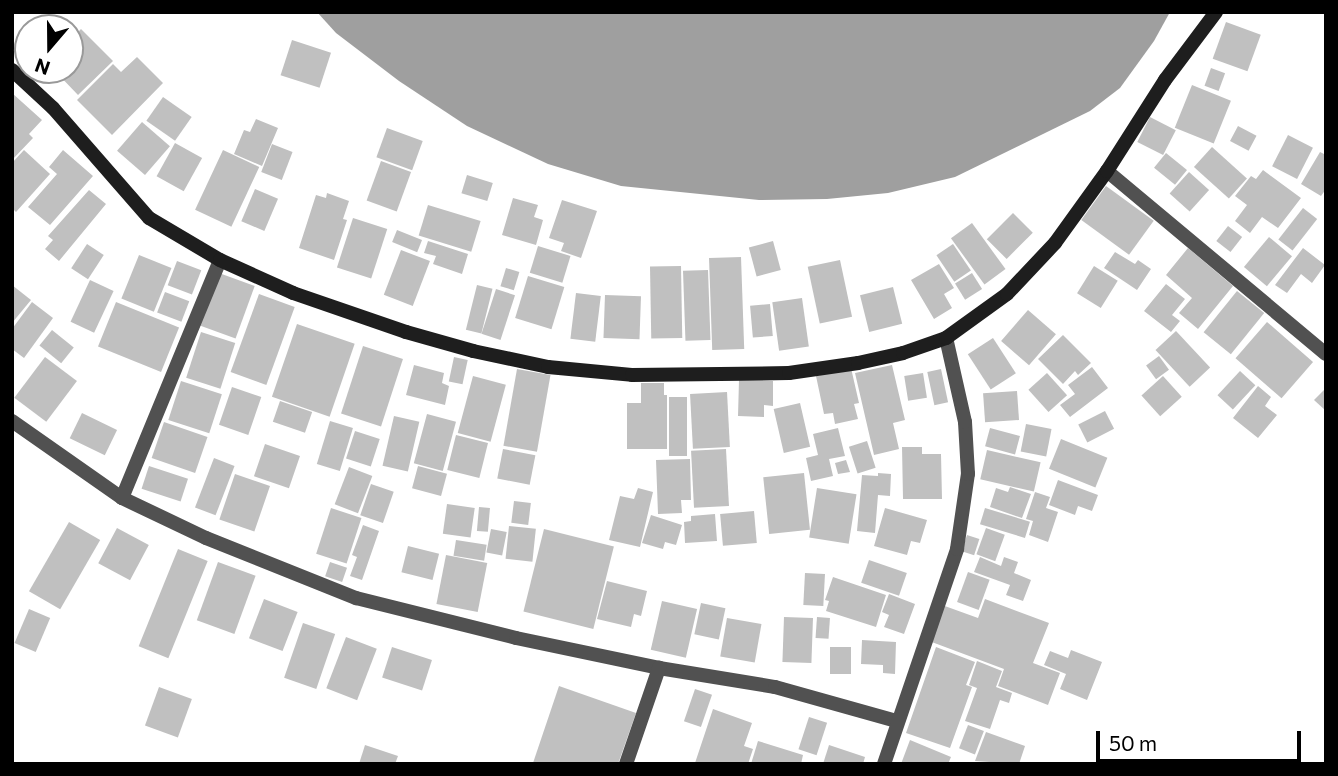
<!DOCTYPE html>
<style>
body{margin:0}
#map{position:relative;width:1338px;height:776px;overflow:hidden;background:#fff;font-family:Commissioner,sans-serif}
div>[style]{position:absolute}
[style*='--x']{left:calc(var(--x)*1px);top:calc(var(--y)*1px);width:calc(var(--w)*1px);rotate:calc(var(--a)*1deg)}
.water>*{inset:0;background:#9f9f9f}
.building>*{inset:0;background:#c0c0c0;transform-origin:0 0}
.street>*{height:14px;margin:-7px;padding:0 7px;transform-origin:7px;border-radius:7px;background:#515151}
.secondary>*{height:14px;margin:-7px;padding:0 7px;transform-origin:7px;border-radius:7px;background:#1e1e1e}
span{translate:-50% -50%;white-space:nowrap;text-align:center;line-height:1.15;-webkit-text-stroke:5px #fff;paint-order:stroke}
.frame{position:absolute;inset:0;border:14px solid #000;pointer-events:none}
.north{position:absolute;left:14px;top:14px;width:70px;height:70px;box-sizing:border-box;background:#fff;border:2px solid #999;border-radius:50%;rotate:200deg;font-size:19px;font-weight:700;line-height:28px;text-align:center;color:#000}
.north::after{content:'';display:block;margin:auto;width:24px;height:32px;background:#000;clip-path:polygon(50% 0,100% 100%,50% 72%,0 100%)}
.scale{position:absolute;left:1096px;top:731px;width:205px;height:32px;box-sizing:border-box;border:4px solid #000;border-top:0;padding-left:9px;font-size:21px;line-height:24px;white-space:nowrap;color:#000;-webkit-text-stroke:5px #fff;paint-order:stroke}
</style>
<div id="map">
<div class="water">
<div style="clip-path:polygon(317px 12px,1170px 12px,1154px 41px,1120px 88px,1090px 111px,955px 177px,888px 193px,827px 199px,759px 200px,621px 186px,548px 164px,467px 126px,399px 81px,336px 33px)"></div>
</div>
<div class="building">
<div style="left:1226px;top:22px;width:37px;height:39px;rotate:20deg"></div>
<div style="clip-path:polygon(81px 29px,113px 61px,78px 95px,54px 70px,70px 70px,70px 40px)"></div>
<div style="left:292px;top:40px;width:41px;height:37px;rotate:18deg"></div>
<div style="clip-path:polygon(137px 57px,163px 83px,112px 135px,77px 100px,113px 64px,121px 72px)"></div>
<div style="left:1211px;top:68px;width:15px;height:19px;rotate:20deg"></div>
<div style="left:1192px;top:85px;width:42px;height:46px;rotate:22deg"></div>
<div style="clip-path:polygon(12px 93px,42px 120px,29px 134px,33px 138px,12px 160px)"></div>
<div style="left:163px;top:97px;width:35px;height:29px;rotate:35deg"></div>
<div style="left:1150px;top:117px;width:29px;height:28px;rotate:27deg"></div>
<div style="clip-path:polygon(256px 119px,278px 128px,262px 166px,234px 154px,244px 130px,250px 132px)"></div>
<div style="left:142px;top:122px;width:37px;height:38px;rotate:41deg"></div>
<div style="left:1238px;top:126px;width:21px;height:17px;rotate:28deg"></div>
<div style="left:387px;top:128px;width:38px;height:31px;rotate:20deg"></div>
<div style="left:1288px;top:135px;width:28px;height:35px;rotate:27deg"></div>
<div style="left:175px;top:143px;width:31px;height:38px;rotate:29deg"></div>
<div style="left:272px;top:144px;width:22px;height:30px;rotate:21deg"></div>
<div style="left:1212px;top:147px;width:47px;height:27px;rotate:42deg"></div>
<div style="clip-path:polygon(24px 150px,50px 174px,16px 212px,12px 208px,12px 163px)"></div>
<div style="clip-path:polygon(63px 150px,93px 176px,50px 225px,28px 207px,57px 174px,49px 167px)"></div>
<div style="left:223px;top:150px;width:40px;height:66px;rotate:25deg"></div>
<div style="clip-path:polygon(1320px 152px,1326px 155px,1326px 189px,1321px 196px,1301px 184px)"></div>
<div style="left:1166px;top:153px;width:27px;height:19px;rotate:39deg"></div>
<div style="left:381px;top:161px;width:32px;height:42px;rotate:20deg"></div>
<div style="clip-path:polygon(1263px 170px,1301px 198px,1278px 228px,1262px 217px,1250px 233px,1235px 221px,1247px 205px,1235px 196px,1251px 176px,1256px 179px)"></div>
<div style="left:1189px;top:172px;width:27px;height:29px;rotate:42deg"></div>
<div style="left:467px;top:175px;width:27px;height:19px;rotate:17deg"></div>
<div style="left:1106px;top:186px;width:59px;height:42px;rotate:36deg"></div>
<div style="left:255px;top:189px;width:25px;height:35px;rotate:23deg"></div>
<div style="clip-path:polygon(89px 190px,106px 204px,59px 261px,45px 249px,53px 240px,48px 236px)"></div>
<div style="clip-path:polygon(327px 193px,349px 201px,343px 219px,347px 220px,334px 260px,299px 248px,316px 195px,326px 198px)"></div>
<div style="clip-path:polygon(513px 198px,538px 205px,534px 217px,543px 220px,536px 245px,502px 235px)"></div>
<div style="clip-path:polygon(562px 200px,597px 211px,581px 258px,561px 251px,564px 243px,549px 238px)"></div>
<div style="left:428px;top:205px;width:55px;height:32px;rotate:17deg"></div>
<div style="left:1303px;top:208px;width:18px;height:40px;rotate:38deg"></div>
<div style="left:1013px;top:213px;width:28px;height:37px;rotate:45deg"></div>
<div style="left:353px;top:218px;width:36px;height:52px;rotate:18deg"></div>
<div style="left:972px;top:223px;width:57px;height:26px;rotate:54deg"></div>
<div style="left:1228px;top:226px;width:18px;height:19px;rotate:38deg"></div>
<div style="left:397px;top:230px;width:27px;height:13px;rotate:22deg"></div>
<div style="left:1269px;top:237px;width:30px;height:39px;rotate:40deg"></div>
<div style="clip-path:polygon(428px 241px,468px 254px,462px 274px,433px 264px,436px 256px,424px 253px)"></div>
<div style="left:773px;top:241px;width:30px;height:25px;rotate:75deg"></div>
<div style="left:87px;top:244px;width:20px;height:29px;rotate:33deg"></div>
<div style="left:953px;top:244px;width:32px;height:20px;rotate:56deg"></div>
<div style="left:538px;top:246px;width:34px;height:28px;rotate:17deg"></div>
<div style="clip-path:polygon(1188px 248px,1233px 286px,1198px 329px,1179px 313px,1192px 298px,1166px 275px)"></div>
<div style="clip-path:polygon(1303px 248px,1325px 265px,1312px 283px,1301px 274px,1287px 293px,1275px 285px)"></div>
<div style="left:401px;top:250px;width:31px;height:48px;rotate:21deg"></div>
<div style="clip-path:polygon(1115px 252px,1135px 264px,1138px 260px,1151px 269px,1137px 290px,1104px 268px)"></div>
<div style="left:139px;top:255px;width:35px;height:47px;rotate:22deg"></div>
<div style="left:741px;top:257px;width:92px;height:32px;rotate:88deg"></div>
<div style="left:840px;top:260px;width:58px;height:33px;rotate:78deg"></div>
<div style="left:177px;top:261px;width:26px;height:26px;rotate:21deg"></div>
<div style="clip-path:polygon(939px 264px,954px 288px,944px 294px,952px 308px,934px 319px,911px 280px)"></div>
<div style="left:681px;top:266px;width:72px;height:31px;rotate:89deg"></div>
<div style="left:1094px;top:266px;width:28px;height:32px;rotate:32deg"></div>
<div style="left:506px;top:268px;width:14px;height:19px;rotate:17deg"></div>
<div style="left:708px;top:270px;width:70px;height:25px;rotate:88deg"></div>
<div style="left:219px;top:273px;width:38px;height:56px;rotate:20deg"></div>
<div style="left:972px;top:273px;width:19px;height:20px;rotate:58deg"></div>
<div style="left:528px;top:276px;width:38px;height:44px;rotate:17deg"></div>
<div style="left:90px;top:280px;width:26px;height:46px;rotate:25deg"></div>
<div style="clip-path:polygon(1166px 284px,1185px 299px,1172px 315px,1180px 321px,1171px 332px,1144px 311px)"></div>
<div style="clip-path:polygon(12px 285px,31px 300px,12px 323px)"></div>
<div style="left:477px;top:285px;width:16px;height:46px;rotate:14deg"></div>
<div style="left:893px;top:287px;width:38px;height:34px;rotate:76deg"></div>
<div style="left:496px;top:289px;width:20px;height:47px;rotate:18deg"></div>
<div style="left:1237px;top:291px;width:35px;height:53px;rotate:39deg"></div>
<div style="left:165px;top:292px;width:26px;height:22px;rotate:21deg"></div>
<div style="left:576px;top:293px;width:25px;height:46px;rotate:7deg"></div>
<div style="left:259px;top:294px;width:38px;height:83px;rotate:20deg"></div>
<div style="left:605px;top:295px;width:36px;height:43px;rotate:2deg"></div>
<div style="left:802px;top:298px;width:49px;height:30px;rotate:82deg"></div>
<div style="clip-path:polygon(32px 302px,53px 318px,24px 358px,12px 349px,12px 329px)"></div>
<div style="left:116px;top:302px;width:68px;height:48px;rotate:22deg"></div>
<div style="left:770px;top:304px;width:32px;height:20px;rotate:85deg"></div>
<div style="left:1028px;top:310px;width:37px;height:41px;rotate:41deg"></div>
<div style="left:1267px;top:322px;width:61px;height:48px;rotate:41deg"></div>
<div style="left:297px;top:324px;width:61px;height:77px;rotate:19deg"></div>
<div style="left:52px;top:330px;width:28px;height:20px;rotate:39deg"></div>
<div style="left:1176px;top:331px;width:50px;height:28px;rotate:47deg"></div>
<div style="left:201px;top:332px;width:36px;height:48px;rotate:18deg"></div>
<div style="clip-path:polygon(1063px 335px,1091px 363px,1078px 375px,1075px 371px,1063px 384px,1038px 359px)"></div>
<div style="left:993px;top:338px;width:42px;height:30px;rotate:57deg"></div>
<div style="left:363px;top:346px;width:42px;height:71px;rotate:18deg"></div>
<div style="left:1159px;top:356px;width:17px;height:16px;rotate:54deg"></div>
<div style="left:45px;top:357px;width:40px;height:51px;rotate:37deg"></div>
<div style="left:454px;top:357px;width:14px;height:25px;rotate:12deg"></div>
<div style="clip-path:polygon(414px 365px,444px 373px,442px 383px,449px 386px,445px 405px,406px 395px)"></div>
<div style="clip-path:polygon(892px 365px,905px 420px,893px 423px,899px 449px,874px 455px,855px 373px)"></div>
<div style="clip-path:polygon(1092px 367px,1108px 388px,1070px 417px,1060px 405px,1075px 394px,1068px 385px)"></div>
<div style="clip-path:polygon(851px 368px,859px 403px,854px 404px,858px 419px,835px 424px,833px 413px,824px 414px,816px 376px)"></div>
<div style="left:517px;top:369px;width:34px;height:78px;rotate:10deg"></div>
<div style="left:941px;top:369px;width:34px;height:14px;rotate:78deg"></div>
<div style="left:1240px;top:371px;width:21px;height:33px;rotate:43deg"></div>
<div style="left:923px;top:373px;width:25px;height:19px;rotate:81deg"></div>
<div style="left:1047px;top:373px;width:30px;height:25px;rotate:48deg"></div>
<div style="left:473px;top:376px;width:34px;height:59px;rotate:15deg"></div>
<div style="left:1163px;top:376px;width:28px;height:29px;rotate:48deg"></div>
<div style="clip-path:polygon(739px 380px,773px 381px,773px 406px,764px 405px,764px 417px,738px 416px)"></div>
<div style="left:181px;top:381px;width:43px;height:41px;rotate:18deg"></div>
<div style="clip-path:polygon(641px 383px,664px 383px,664px 395px,667px 395px,667px 449px,627px 449px,627px 403px,641px 403px)"></div>
<div style="clip-path:polygon(1258px 386px,1271px 397px,1265px 406px,1277px 415px,1258px 438px,1233px 418px)"></div>
<div style="left:232px;top:387px;width:31px;height:40px;rotate:19deg"></div>
<div style="clip-path:polygon(1326px 388px,1326px 411px,1314px 400px)"></div>
<div style="left:1017px;top:391px;width:29px;height:34px;rotate:86deg"></div>
<div style="left:727px;top:392px;width:55px;height:37px;rotate:87deg"></div>
<div style="left:669px;top:397px;width:18px;height:59px"></div>
<div style="left:280px;top:401px;width:34px;height:22px;rotate:19deg"></div>
<div style="left:800px;top:403px;width:45px;height:27px;rotate:77deg"></div>
<div style="left:1105px;top:411px;width:20px;height:30px;rotate:63deg"></div>
<div style="left:82px;top:413px;width:39px;height:28px;rotate:26deg"></div>
<div style="left:427px;top:414px;width:30px;height:51px;rotate:15deg"></div>
<div style="left:394px;top:416px;width:26px;height:51px;rotate:13deg"></div>
<div style="left:330px;top:421px;width:24px;height:45px;rotate:17deg"></div>
<div style="left:164px;top:422px;width:46px;height:38px;rotate:19deg"></div>
<div style="left:1026px;top:424px;width:26px;height:28px;rotate:11deg"></div>
<div style="clip-path:polygon(838px 428px,845px 456px,829px 459px,833px 476px,811px 481px,806px 458px,818px 455px,813px 434px)"></div>
<div style="left:990px;top:428px;width:31px;height:19px;rotate:15deg"></div>
<div style="left:355px;top:431px;width:26px;height:29px;rotate:18deg"></div>
<div style="left:456px;top:435px;width:33px;height:36px;rotate:14deg"></div>
<div style="left:1061px;top:439px;width:50px;height:32px;rotate:22deg"></div>
<div style="left:867px;top:441px;width:28px;height:19px;rotate:72deg"></div>
<div style="left:265px;top:444px;width:37px;height:34px;rotate:19deg"></div>
<div style="clip-path:polygon(902px 447px,922px 447px,922px 454px,941px 454px,942px 499px,903px 499px)"></div>
<div style="left:503px;top:449px;width:33px;height:30px;rotate:11deg"></div>
<div style="left:726px;top:449px;width:57px;height:35px;rotate:87deg"></div>
<div style="left:987px;top:450px;width:55px;height:30px;rotate:13deg"></div>
<div style="left:214px;top:458px;width:22px;height:53px;rotate:21deg"></div>
<div style="clip-path:polygon(690px 459px,691px 500px,681px 500px,682px 513px,658px 514px,656px 460px)"></div>
<div style="clip-path:polygon(846px 460px,850px 472px,838px 474px,835px 463px)"></div>
<div style="left:149px;top:466px;width:41px;height:24px;rotate:18deg"></div>
<div style="left:418px;top:466px;width:30px;height:23px;rotate:15deg"></div>
<div style="left:349px;top:467px;width:25px;height:40px;rotate:21deg"></div>
<div style="left:804px;top:473px;width:57px;height:41px;rotate:84deg"></div>
<div style="clip-path:polygon(878px 473px,891px 474px,890px 496px,878px 495px,875px 533px,857px 531px,862px 475px,878px 476px)"></div>
<div style="left:235px;top:474px;width:37px;height:48px;rotate:19deg"></div>
<div style="clip-path:polygon(1058px 480px,1098px 495px,1092px 511px,1078px 506px,1075px 515px,1049px 505px)"></div>
<div style="left:371px;top:484px;width:24px;height:33px;rotate:19deg"></div>
<div style="clip-path:polygon(1010px 487px,1031px 494px,1022px 518px,990px 507px,996px 488px,1008px 492px)"></div>
<div style="clip-path:polygon(638px 488px,653px 492px,640px 547px,609px 540px,620px 496px,634px 499px)"></div>
<div style="left:817px;top:488px;width:40px;height:50px;rotate:9deg"></div>
<div style="clip-path:polygon(1035px 492px,1050px 497px,1046px 508px,1058px 512px,1048px 542px,1029px 535px,1033px 521px,1026px 519px)"></div>
<div style="left:514px;top:501px;width:17px;height:22px;rotate:7deg"></div>
<div style="left:447px;top:504px;width:28px;height:30px;rotate:8deg"></div>
<div style="left:479px;top:507px;width:11px;height:24px;rotate:5deg"></div>
<div style="left:331px;top:508px;width:32px;height:48px;rotate:18deg"></div>
<div style="clip-path:polygon(885px 508px,927px 520px,920px 543px,911px 541px,907px 555px,874px 546px)"></div>
<div style="left:985px;top:508px;width:47px;height:17px;rotate:17deg"></div>
<div style="left:754px;top:511px;width:32px;height:34px;rotate:85deg"></div>
<div style="clip-path:polygon(715px 514px,717px 541px,685px 543px,684px 522px,691px 521px,691px 516px)"></div>
<div style="clip-path:polygon(651px 515px,682px 525px,676px 545px,665px 542px,663px 549px,642px 543px)"></div>
<div style="left:69px;top:522px;width:36px;height:80px;rotate:30deg"></div>
<div style="clip-path:polygon(363px 525px,379px 531px,362px 580px,350px 576px,357px 557px,352px 555px)"></div>
<div style="left:509px;top:526px;width:27px;height:33px;rotate:6deg"></div>
<div style="left:117px;top:528px;width:36px;height:40px;rotate:28deg"></div>
<div style="left:986px;top:528px;width:20px;height:28px;rotate:20deg"></div>
<div style="left:491px;top:529px;width:16px;height:24px;rotate:11deg"></div>
<div style="left:544px;top:529px;width:72px;height:85px;rotate:14deg"></div>
<div style="left:967px;top:535px;width:13px;height:17px;rotate:18deg"></div>
<div style="left:456px;top:540px;width:31px;height:16px;rotate:9deg"></div>
<div style="left:408px;top:546px;width:32px;height:27px;rotate:14deg"></div>
<div style="left:178px;top:549px;width:32px;height:105px;rotate:22deg"></div>
<div style="left:446px;top:555px;width:42px;height:50px;rotate:11deg"></div>
<div style="clip-path:polygon(980px 557px,1001px 566px,1004px 557px,1018px 562px,1014px 573px,1031px 580px,1023px 601px,1006px 595px,1010px 585px,974px 572px)"></div>
<div style="left:869px;top:560px;width:40px;height:24px;rotate:19deg"></div>
<div style="left:218px;top:562px;width:40px;height:62px;rotate:20deg"></div>
<div style="left:330px;top:562px;width:18px;height:15px;rotate:19deg"></div>
<div style="left:968px;top:572px;width:23px;height:32px;rotate:20deg"></div>
<div style="left:805px;top:573px;width:20px;height:32px;rotate:3deg"></div>
<div style="clip-path:polygon(833px 577px,886px 595px,876px 627px,826px 611px,829px 601px,825px 600px)"></div>
<div style="clip-path:polygon(607px 581px,647px 591px,641px 616px,634px 614px,631px 627px,597px 619px)"></div>
<div style="clip-path:polygon(889px 594px,915px 604px,904px 634px,884px 627px,889px 615px,882px 612px)"></div>
<div style="left:264px;top:599px;width:36px;height:42px;rotate:21deg"></div>
<div style="clip-path:polygon(985px 599px,1049px 623px,1033px 663px,1060px 673px,1048px 705px,998px 686px,1004px 669px,929px 641px,942px 605px,978px 618px)"></div>
<div style="left:662px;top:601px;width:36px;height:50px;rotate:13deg"></div>
<div style="left:701px;top:603px;width:25px;height:32px;rotate:12deg"></div>
<div style="left:29px;top:609px;width:23px;height:37px;rotate:23deg"></div>
<div style="left:784px;top:617px;width:29px;height:45px;rotate:2deg"></div>
<div style="left:817px;top:617px;width:13px;height:21px;rotate:4deg"></div>
<div style="left:727px;top:618px;width:35px;height:39px;rotate:10deg"></div>
<div style="left:303px;top:623px;width:34px;height:58px;rotate:19deg"></div>
<div style="left:346px;top:637px;width:33px;height:55px;rotate:21deg"></div>
<div style="clip-path:polygon(862px 640px,896px 642px,895px 674px,883px 673px,883px 665px,861px 664px)"></div>
<div style="left:392px;top:647px;width:42px;height:32px;rotate:18deg"></div>
<div style="left:851px;top:647px;width:27px;height:21px;rotate:90deg"></div>
<div style="clip-path:polygon(936px 647px,975px 662px,966px 685px,972px 687px,950px 748px,906px 733px)"></div>
<div style="clip-path:polygon(1071px 650px,1102px 662px,1087px 700px,1060px 689px,1066px 674px,1044px 665px,1050px 651px,1068px 658px)"></div>
<div style="clip-path:polygon(977px 661px,1002px 671px,996px 687px,1012px 693px,1009px 703px,1000px 700px,990px 729px,965px 721px,977px 688px,969px 685px)"></div>
<div style="clip-path:polygon(559px 686px,636px 713px,618px 764px,533px 763px)"></div>
<div style="left:159px;top:687px;width:35px;height:41px;rotate:20deg"></div>
<div style="left:695px;top:689px;width:18px;height:34px;rotate:19deg"></div>
<div style="clip-path:polygon(713px 709px,752px 723px,744px 746px,753px 749px,748px 764px,695px 763px)"></div>
<div style="left:809px;top:717px;width:19px;height:34px;rotate:18deg"></div>
<div style="left:968px;top:725px;width:17px;height:25px;rotate:21deg"></div>
<div style="clip-path:polygon(986px 732px,1025px 746px,1019px 764px,975px 761px)"></div>
<div style="clip-path:polygon(910px 740px,951px 757px,948px 764px,901px 764px)"></div>
<div style="clip-path:polygon(758px 741px,803px 755px,801px 764px,751px 764px)"></div>
<div style="clip-path:polygon(365px 745px,398px 756px,395px 764px,359px 764px)"></div>
<div style="clip-path:polygon(829px 745px,865px 757px,863px 764px,823px 764px)"></div>
</div>
<div class="street">
<div style="--x:1107;--y:171;--w:285;--a:39.9"></div>
<div style="--x:12;--y:421;--w:134;--a:35"></div>
<div style="--x:122;--y:498;--w:93;--a:25.5"></div>
<div style="--x:206;--y:538;--w:162;--a:21.8"></div>
<div style="--x:356;--y:598;--w:165;--a:14"></div>
<div style="--x:516;--y:638;--w:146;--a:11.8"></div>
<div style="--x:659;--y:668;--w:118;--a:9.3"></div>
<div style="--x:775;--y:687;--w:127;--a:15.6"></div>
<div style="--x:122;--y:498;--w:257;--a:-67.6"></div>
<div style="--x:626;--y:764;--w:102;--a:-71"></div>
<div style="--x:884;--y:764;--w:227;--a:-71.2"></div>
<div style="--x:957;--y:549;--w:76;--a:-81.7"></div>
<div style="--x:968;--y:474;--w:52;--a:-93.3"></div>
<div style="--x:965;--y:422;--w:86;--a:-102.7"></div>
</div>
<div class="secondary">
<div style="--x:12;--y:70;--w:56;--a:42.8"></div>
<div style="--x:53;--y:108;--w:146;--a:48.9"></div>
<div style="--x:149;--y:218;--w:82;--a:30.6"></div>
<div style="--x:220;--y:260;--w:80;--a:24.3"></div>
<div style="--x:293;--y:293;--w:120;--a:19"></div>
<div style="--x:406;--y:332;--w:70;--a:15.8"></div>
<div style="--x:473;--y:351;--w:77;--a:12"></div>
<div style="--x:548;--y:367;--w:84;--a:5.4"></div>
<div style="--x:632;--y:375;--w:157;--a:-0.7"></div>
<div style="--x:789;--y:373;--w:70;--a:-8.2"></div>
<div style="--x:858;--y:363;--w:46;--a:-12.5"></div>
<div style="--x:903;--y:353;--w:46;--a:-19.2"></div>
<div style="--x:946;--y:338;--w:75;--a:-35.8"></div>
<div style="--x:1007;--y:294;--w:70;--a:-46.7"></div>
<div style="--x:1055;--y:243;--w:89;--a:-54.2"></div>
<div style="--x:1107;--y:171;--w:108;--a:-57.5"></div>
<div style="--x:1165;--y:80;--w:85;--a:-53.1"></div>
</div>
<div class="frame"></div>
<div class="north">N</div>
<div class="scale">50 m</div>
</div>
